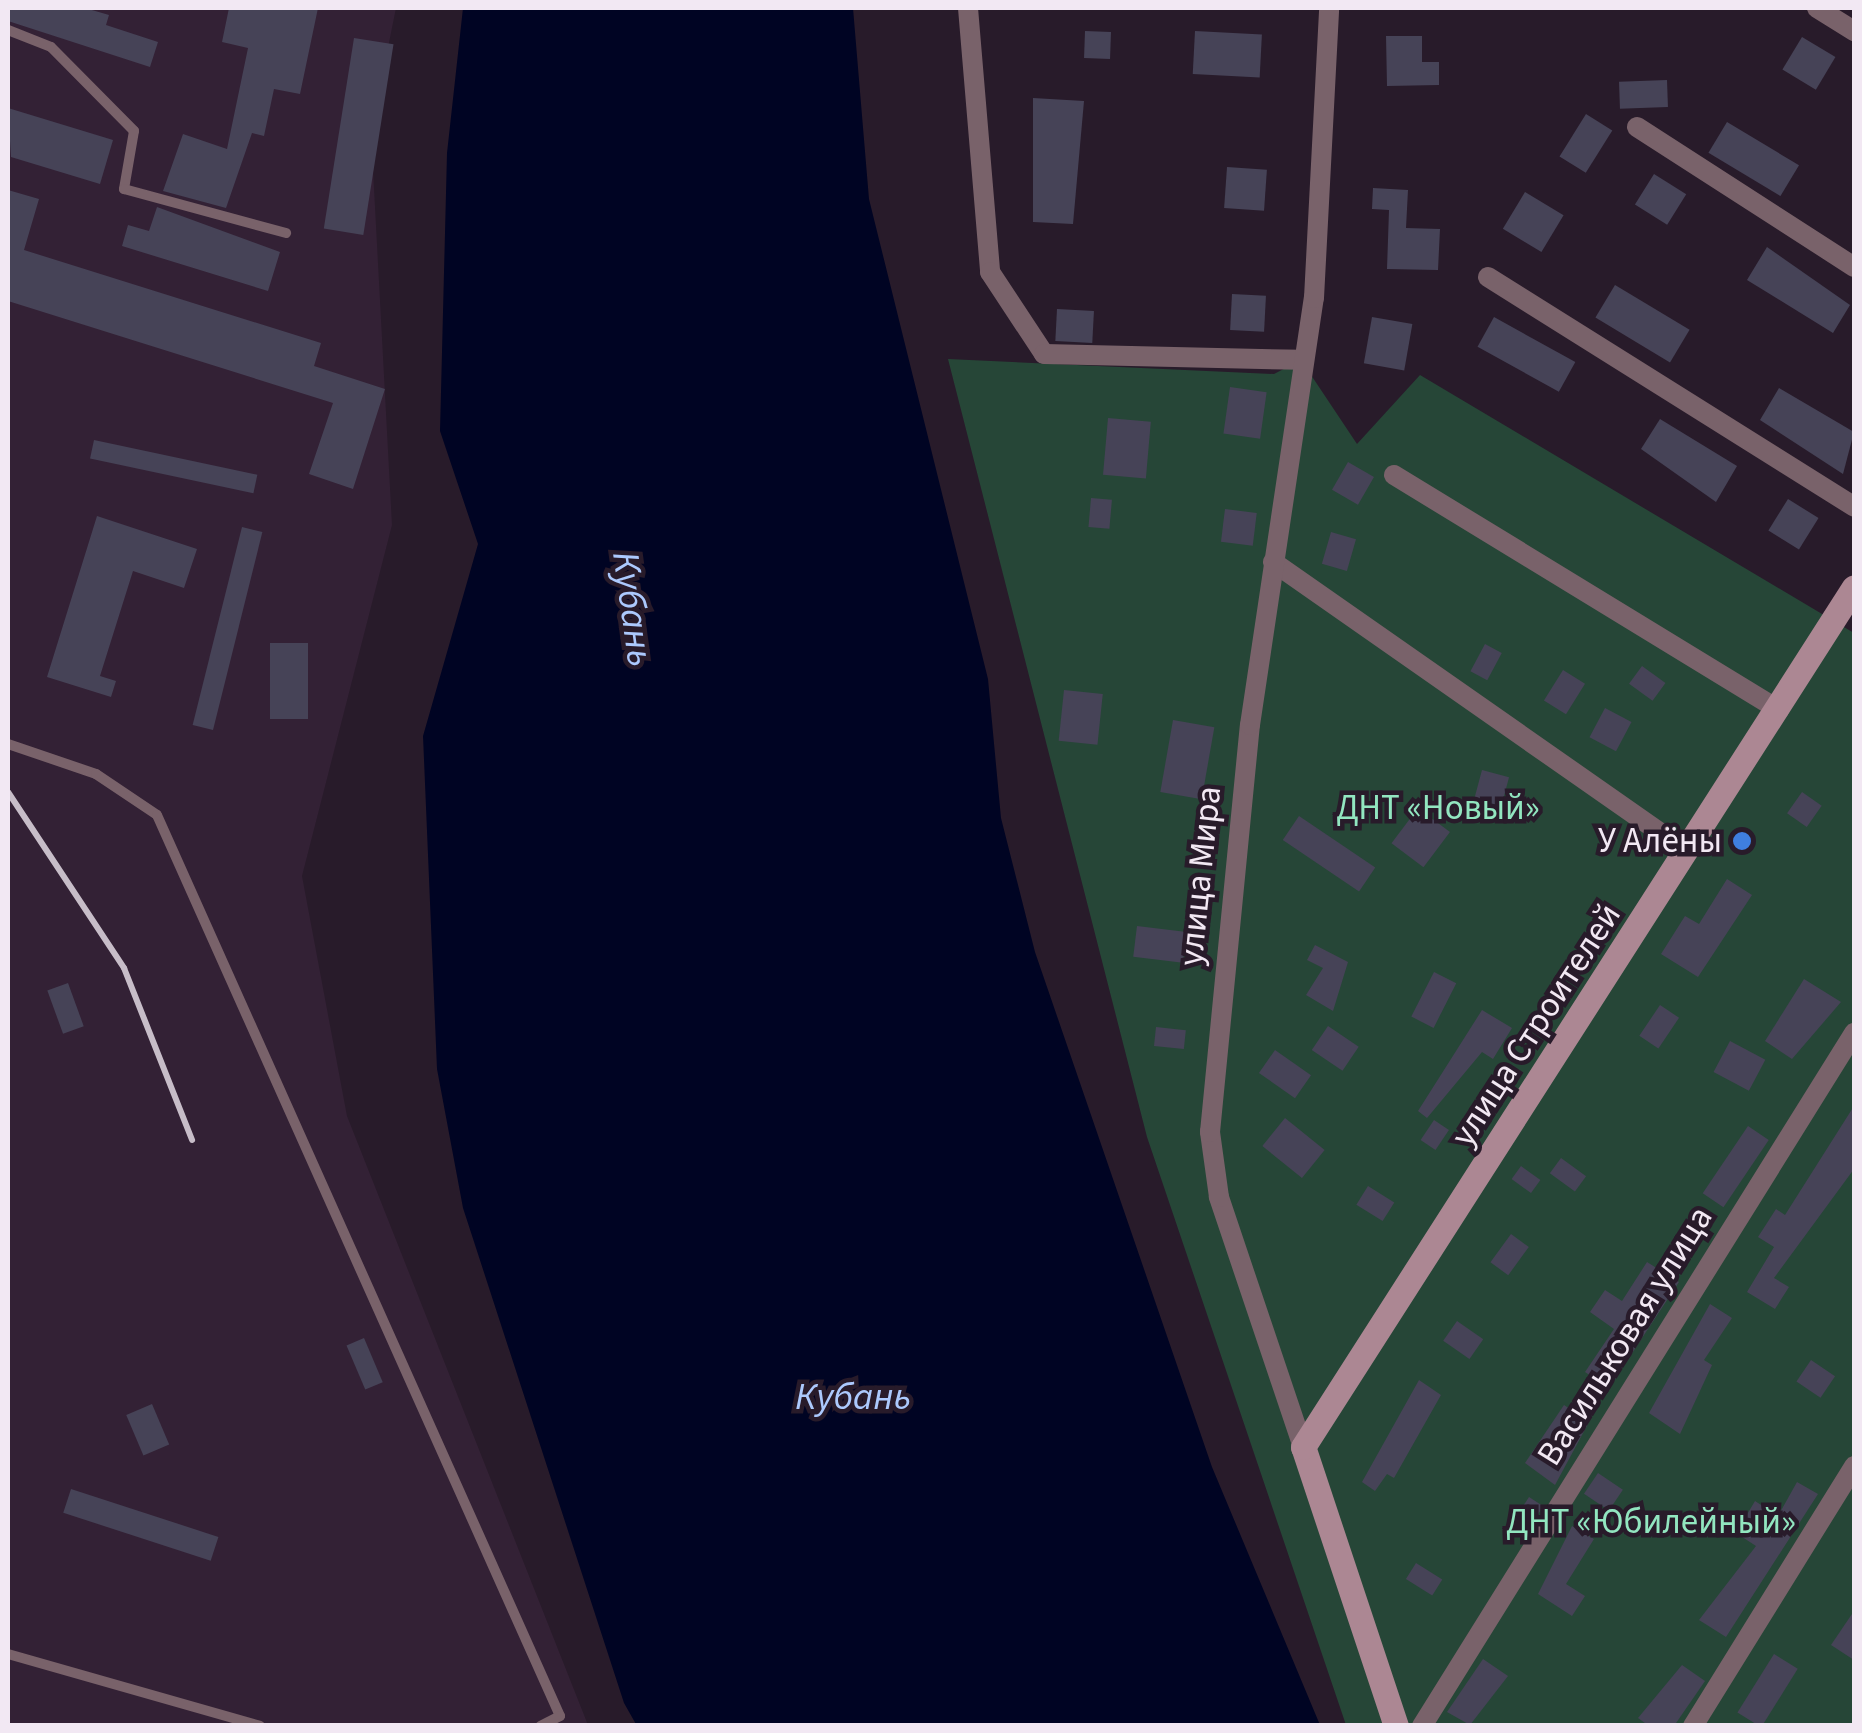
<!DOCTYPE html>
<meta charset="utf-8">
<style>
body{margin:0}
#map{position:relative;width:1862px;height:1733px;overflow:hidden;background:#281b2a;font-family:"Source Sans 3",sans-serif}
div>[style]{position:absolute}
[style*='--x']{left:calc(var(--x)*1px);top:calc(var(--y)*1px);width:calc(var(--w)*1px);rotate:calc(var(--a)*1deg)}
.built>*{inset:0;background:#332135}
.green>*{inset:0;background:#264637}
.water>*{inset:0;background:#000423}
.building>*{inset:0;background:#464357;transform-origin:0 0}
.lane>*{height:10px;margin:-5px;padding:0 5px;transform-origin:5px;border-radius:5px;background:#79626a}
.street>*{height:20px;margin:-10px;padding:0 10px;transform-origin:10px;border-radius:10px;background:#79626a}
.secondary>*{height:25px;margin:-12.5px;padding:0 12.5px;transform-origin:12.5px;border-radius:12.5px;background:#ac8793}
.rail>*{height:6px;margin:-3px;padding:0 3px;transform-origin:3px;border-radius:3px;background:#c7bdc8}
.dots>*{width:28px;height:28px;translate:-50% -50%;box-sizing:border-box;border:5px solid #281b2a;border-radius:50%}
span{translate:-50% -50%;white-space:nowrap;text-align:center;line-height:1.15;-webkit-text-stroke:9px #281b2a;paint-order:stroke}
.park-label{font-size:35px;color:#92e6c0}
.poi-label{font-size:35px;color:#f2e8f3}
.right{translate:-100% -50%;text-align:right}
.street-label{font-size:35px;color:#f2e8f3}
.water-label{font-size:38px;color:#acc9fd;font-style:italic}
.frame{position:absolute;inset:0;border:10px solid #f2e8f3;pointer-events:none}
</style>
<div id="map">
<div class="built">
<div style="clip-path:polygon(8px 8px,396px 8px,371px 132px,392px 525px,302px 876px,347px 1116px,588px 1725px,8px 1726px)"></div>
</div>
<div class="green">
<div style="clip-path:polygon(948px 359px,1274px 374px,1301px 360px,1357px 444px,1420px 375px,1854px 633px,1854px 1725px,1346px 1725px,1147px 1137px)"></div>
</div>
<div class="water">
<div style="clip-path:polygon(463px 8px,853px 8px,869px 199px,988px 679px,1001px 818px,1035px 952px,1212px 1467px,1320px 1725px,637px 1726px,624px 1703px,463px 1208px,437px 1069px,423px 736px,478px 544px,440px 431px,447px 153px)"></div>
</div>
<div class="building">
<div style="clip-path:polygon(8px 8px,85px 8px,109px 15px,106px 25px,158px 42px,150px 67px,8px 21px)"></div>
<div style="clip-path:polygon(229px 8px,318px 8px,300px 94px,274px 89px,264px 136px,252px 133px,226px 208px,163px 191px,183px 134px,227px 149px,248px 48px,222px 42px)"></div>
<div style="left:1085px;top:31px;width:26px;height:27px;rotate:2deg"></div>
<div style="left:1195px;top:31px;width:67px;height:43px;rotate:3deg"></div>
<div style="clip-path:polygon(1386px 36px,1422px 36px,1422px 62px,1439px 62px,1439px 85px,1387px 86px)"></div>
<div style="left:1802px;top:37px;width:39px;height:38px;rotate:31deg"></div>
<div style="left:354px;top:38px;width:40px;height:193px;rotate:9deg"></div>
<div style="left:1667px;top:80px;width:27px;height:48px;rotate:88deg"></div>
<div style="clip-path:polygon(1033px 98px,1084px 101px,1073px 224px,1033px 222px)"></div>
<div style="clip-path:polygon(8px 108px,113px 140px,100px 184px,11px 157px)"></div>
<div style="left:1586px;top:114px;width:31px;height:50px;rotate:32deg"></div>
<div style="left:1727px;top:122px;width:84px;height:36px;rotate:31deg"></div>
<div style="left:1227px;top:167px;width:40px;height:41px;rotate:4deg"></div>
<div style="left:1654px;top:174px;width:38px;height:36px;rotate:32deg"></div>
<div style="clip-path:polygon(1373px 188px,1408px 190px,1406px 228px,1440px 229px,1438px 270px,1387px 269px,1389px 210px,1372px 209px)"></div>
<div style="clip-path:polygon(8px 190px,39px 199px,24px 250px,321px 343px,314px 366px,385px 389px,353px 489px,309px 474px,333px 403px,8px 301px)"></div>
<div style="left:1525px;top:192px;width:45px;height:43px;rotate:31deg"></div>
<div style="clip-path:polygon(157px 207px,280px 252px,268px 291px,122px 246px,128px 225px,149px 231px)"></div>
<div style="clip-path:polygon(1767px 247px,1850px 305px,1833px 333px,1747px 280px)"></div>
<div style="left:1615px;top:285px;width:87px;height:38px;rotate:31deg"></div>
<div style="left:1232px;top:294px;width:34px;height:36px;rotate:3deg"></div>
<div style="left:1057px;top:309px;width:37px;height:32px;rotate:3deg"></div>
<div style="left:1372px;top:317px;width:41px;height:47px;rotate:10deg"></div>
<div style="left:1494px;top:317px;width:93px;height:34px;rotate:29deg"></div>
<div style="left:1230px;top:387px;width:37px;height:47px;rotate:8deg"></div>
<div style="clip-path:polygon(1779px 388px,1854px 432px,1843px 474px,1760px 420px)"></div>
<div style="left:1108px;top:418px;width:43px;height:57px;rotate:5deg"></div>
<div style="clip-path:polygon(1660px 419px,1737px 466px,1716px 502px,1641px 449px)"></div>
<div style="left:94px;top:440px;width:167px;height:19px;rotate:12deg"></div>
<div style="left:1348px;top:462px;width:30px;height:32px;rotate:30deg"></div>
<div style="left:1091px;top:498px;width:21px;height:29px;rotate:5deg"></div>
<div style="left:1788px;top:499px;width:36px;height:37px;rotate:32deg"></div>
<div style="left:1225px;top:509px;width:32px;height:33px;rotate:7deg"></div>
<div style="clip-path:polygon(97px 516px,197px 549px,184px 588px,133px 571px,100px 676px,116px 681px,111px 697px,47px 677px)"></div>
<div style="left:242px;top:527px;width:21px;height:204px;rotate:14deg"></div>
<div style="left:1331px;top:532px;width:26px;height:33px;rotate:16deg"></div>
<div style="left:270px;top:643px;width:38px;height:76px"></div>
<div style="left:1485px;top:644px;width:19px;height:31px;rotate:28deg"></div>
<div style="left:1642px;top:666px;width:29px;height:22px;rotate:36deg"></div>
<div style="left:1563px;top:670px;width:26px;height:36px;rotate:32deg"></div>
<div style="left:1064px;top:690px;width:39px;height:51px;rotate:6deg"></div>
<div style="left:1605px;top:708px;width:30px;height:33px;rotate:28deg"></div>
<div style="left:1173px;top:720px;width:42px;height:73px;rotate:10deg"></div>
<div style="left:1482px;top:770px;width:28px;height:30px;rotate:15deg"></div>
<div style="left:1802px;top:792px;width:24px;height:26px;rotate:35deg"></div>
<div style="left:1418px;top:808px;width:40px;height:44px;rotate:37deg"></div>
<div style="left:1299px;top:816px;width:92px;height:29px;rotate:34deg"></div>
<div style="clip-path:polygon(1727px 879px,1752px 895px,1698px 977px,1661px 954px,1685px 916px,1699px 924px)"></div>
<div style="left:1137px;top:926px;width:50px;height:31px;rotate:7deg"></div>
<div style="clip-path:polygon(1315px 945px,1348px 962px,1333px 1011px,1306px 995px,1323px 968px,1307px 960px)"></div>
<div style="left:1434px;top:972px;width:25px;height:50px;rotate:27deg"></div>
<div style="clip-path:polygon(1804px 979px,1841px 1002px,1792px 1059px,1765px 1041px)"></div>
<div style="left:68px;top:983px;width:46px;height:22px;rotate:70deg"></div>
<div style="left:1660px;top:1005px;width:23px;height:37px;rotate:34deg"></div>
<div style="clip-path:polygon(1482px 1010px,1512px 1028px,1493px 1059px,1482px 1052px,1427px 1118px,1418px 1111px)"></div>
<div style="left:1328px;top:1026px;width:37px;height:29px;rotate:34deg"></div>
<div style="left:1156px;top:1027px;width:30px;height:19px;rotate:6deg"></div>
<div style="left:1730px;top:1041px;width:40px;height:35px;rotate:28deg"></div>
<div style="left:1275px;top:1050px;width:44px;height:28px;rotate:35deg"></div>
<div style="clip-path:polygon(1854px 1106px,1854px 1169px,1774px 1278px,1789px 1287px,1775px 1309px,1747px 1292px,1774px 1247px,1758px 1237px,1776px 1209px,1785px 1215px)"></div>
<div style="left:1285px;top:1118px;width:51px;height:36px;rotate:39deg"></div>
<div style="left:1434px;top:1120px;width:18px;height:24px;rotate:34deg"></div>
<div style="left:1748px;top:1126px;width:25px;height:81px;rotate:34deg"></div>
<div style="left:1561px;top:1158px;width:31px;height:19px;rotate:36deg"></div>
<div style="left:1521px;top:1166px;width:24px;height:16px;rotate:36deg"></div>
<div style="left:1368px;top:1186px;width:31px;height:22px;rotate:32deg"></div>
<div style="left:1511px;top:1234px;width:22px;height:35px;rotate:36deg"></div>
<div style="clip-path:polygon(1647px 1262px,1679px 1282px,1609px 1388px,1585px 1372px,1614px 1329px,1590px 1312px,1605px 1290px,1622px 1301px)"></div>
<div style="clip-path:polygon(1710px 1304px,1732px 1318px,1704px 1360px,1712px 1365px,1680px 1434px,1649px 1413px)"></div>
<div style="left:1457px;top:1321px;width:32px;height:24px;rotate:35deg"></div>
<div style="left:364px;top:1338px;width:48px;height:19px;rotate:67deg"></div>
<div style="left:1811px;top:1360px;width:29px;height:26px;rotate:34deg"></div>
<div style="clip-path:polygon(1419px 1380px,1441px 1395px,1394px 1478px,1387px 1474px,1375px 1491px,1362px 1482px)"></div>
<div style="left:152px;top:1404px;width:44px;height:28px;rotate:67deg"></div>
<div style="clip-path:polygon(1564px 1405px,1589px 1422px,1555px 1485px,1525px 1463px)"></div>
<div style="left:1598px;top:1473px;width:30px;height:25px;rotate:34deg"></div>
<div style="clip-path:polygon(1797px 1482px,1818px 1494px,1726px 1637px,1699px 1620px,1756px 1546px,1736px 1533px,1755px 1501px,1778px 1516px)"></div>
<div style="left:71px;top:1489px;width:155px;height:25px;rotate:18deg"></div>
<div style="left:1529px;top:1497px;width:17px;height:24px;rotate:33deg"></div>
<div style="clip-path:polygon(1572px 1526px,1594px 1539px,1566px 1584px,1585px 1596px,1572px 1616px,1538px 1594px)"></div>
<div style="left:1416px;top:1563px;width:31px;height:19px;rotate:32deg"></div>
<div style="clip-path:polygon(1854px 1611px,1854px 1660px,1831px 1645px)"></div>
<div style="left:1774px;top:1654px;width:28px;height:69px;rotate:32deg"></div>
<div style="clip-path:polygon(1483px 1659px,1508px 1676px,1470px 1725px,1447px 1712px)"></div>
<div style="clip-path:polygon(1682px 1665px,1705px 1681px,1674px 1726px,1649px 1726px,1638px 1718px)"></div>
</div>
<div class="lane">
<div style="--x:8;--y:30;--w:46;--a:21.6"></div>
<div style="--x:51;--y:47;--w:118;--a:45.3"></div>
<div style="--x:134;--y:131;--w:59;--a:99.8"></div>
<div style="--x:124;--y:189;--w:168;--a:15.2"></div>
<div style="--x:8;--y:744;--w:93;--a:18.8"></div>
<div style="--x:96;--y:774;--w:73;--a:33.9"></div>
<div style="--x:157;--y:815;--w:987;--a:65.9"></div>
<div style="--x:560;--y:1716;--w:22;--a:153"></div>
<div style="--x:8;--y:1654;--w:262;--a:15.9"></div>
</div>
<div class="street">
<div style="--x:968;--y:8;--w:265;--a:85.2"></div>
<div style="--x:990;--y:272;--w:98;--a:56.6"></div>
<div style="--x:1044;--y:354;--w:257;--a:1.3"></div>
<div style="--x:1817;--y:8;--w:44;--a:31.9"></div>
<div style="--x:1637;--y:127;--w:258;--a:32.8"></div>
<div style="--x:1488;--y:277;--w:432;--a:32.1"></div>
<div style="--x:1394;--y:475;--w:451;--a:31.4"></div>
<div style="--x:1273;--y:562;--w:506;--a:34.95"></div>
<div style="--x:1303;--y:1447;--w:264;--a:-108.6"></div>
<div style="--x:1219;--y:1197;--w:66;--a:-97.9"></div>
<div style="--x:1210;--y:1132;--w:409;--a:-84.4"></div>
<div style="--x:1250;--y:725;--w:432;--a:-81.5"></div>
<div style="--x:1314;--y:298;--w:290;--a:-87"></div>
<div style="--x:1422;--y:1726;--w:817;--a:-58.06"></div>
<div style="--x:1693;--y:1726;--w:306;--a:-58.2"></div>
</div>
<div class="secondary">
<div style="--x:1396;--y:1726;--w:294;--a:-108.4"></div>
<div style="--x:1303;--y:1447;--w:1021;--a:-57.35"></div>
</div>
<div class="rail">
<div style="--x:8;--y:792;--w:211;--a:56.6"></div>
<div style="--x:124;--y:968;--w:185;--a:68.4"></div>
</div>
<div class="dots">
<div style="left:1742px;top:841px;background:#3f7fe0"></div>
</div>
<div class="park-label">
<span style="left:1438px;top:808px">ДНТ «Новый»</span>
<span style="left:1651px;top:1522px">ДНТ «Юбилейный»</span>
</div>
<div class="poi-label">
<span class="right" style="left:1722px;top:841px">У Алёны</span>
</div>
<div class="street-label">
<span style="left:1200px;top:876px;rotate:-84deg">улица Мира</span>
<span style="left:1536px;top:1025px;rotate:-57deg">улица Строителей</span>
<span style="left:1625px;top:1336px;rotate:-58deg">Васильковая улица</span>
</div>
<div class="water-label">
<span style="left:632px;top:609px;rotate:82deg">Кубань</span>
<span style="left:853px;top:1398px">Кубань</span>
</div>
<div class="frame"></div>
</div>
